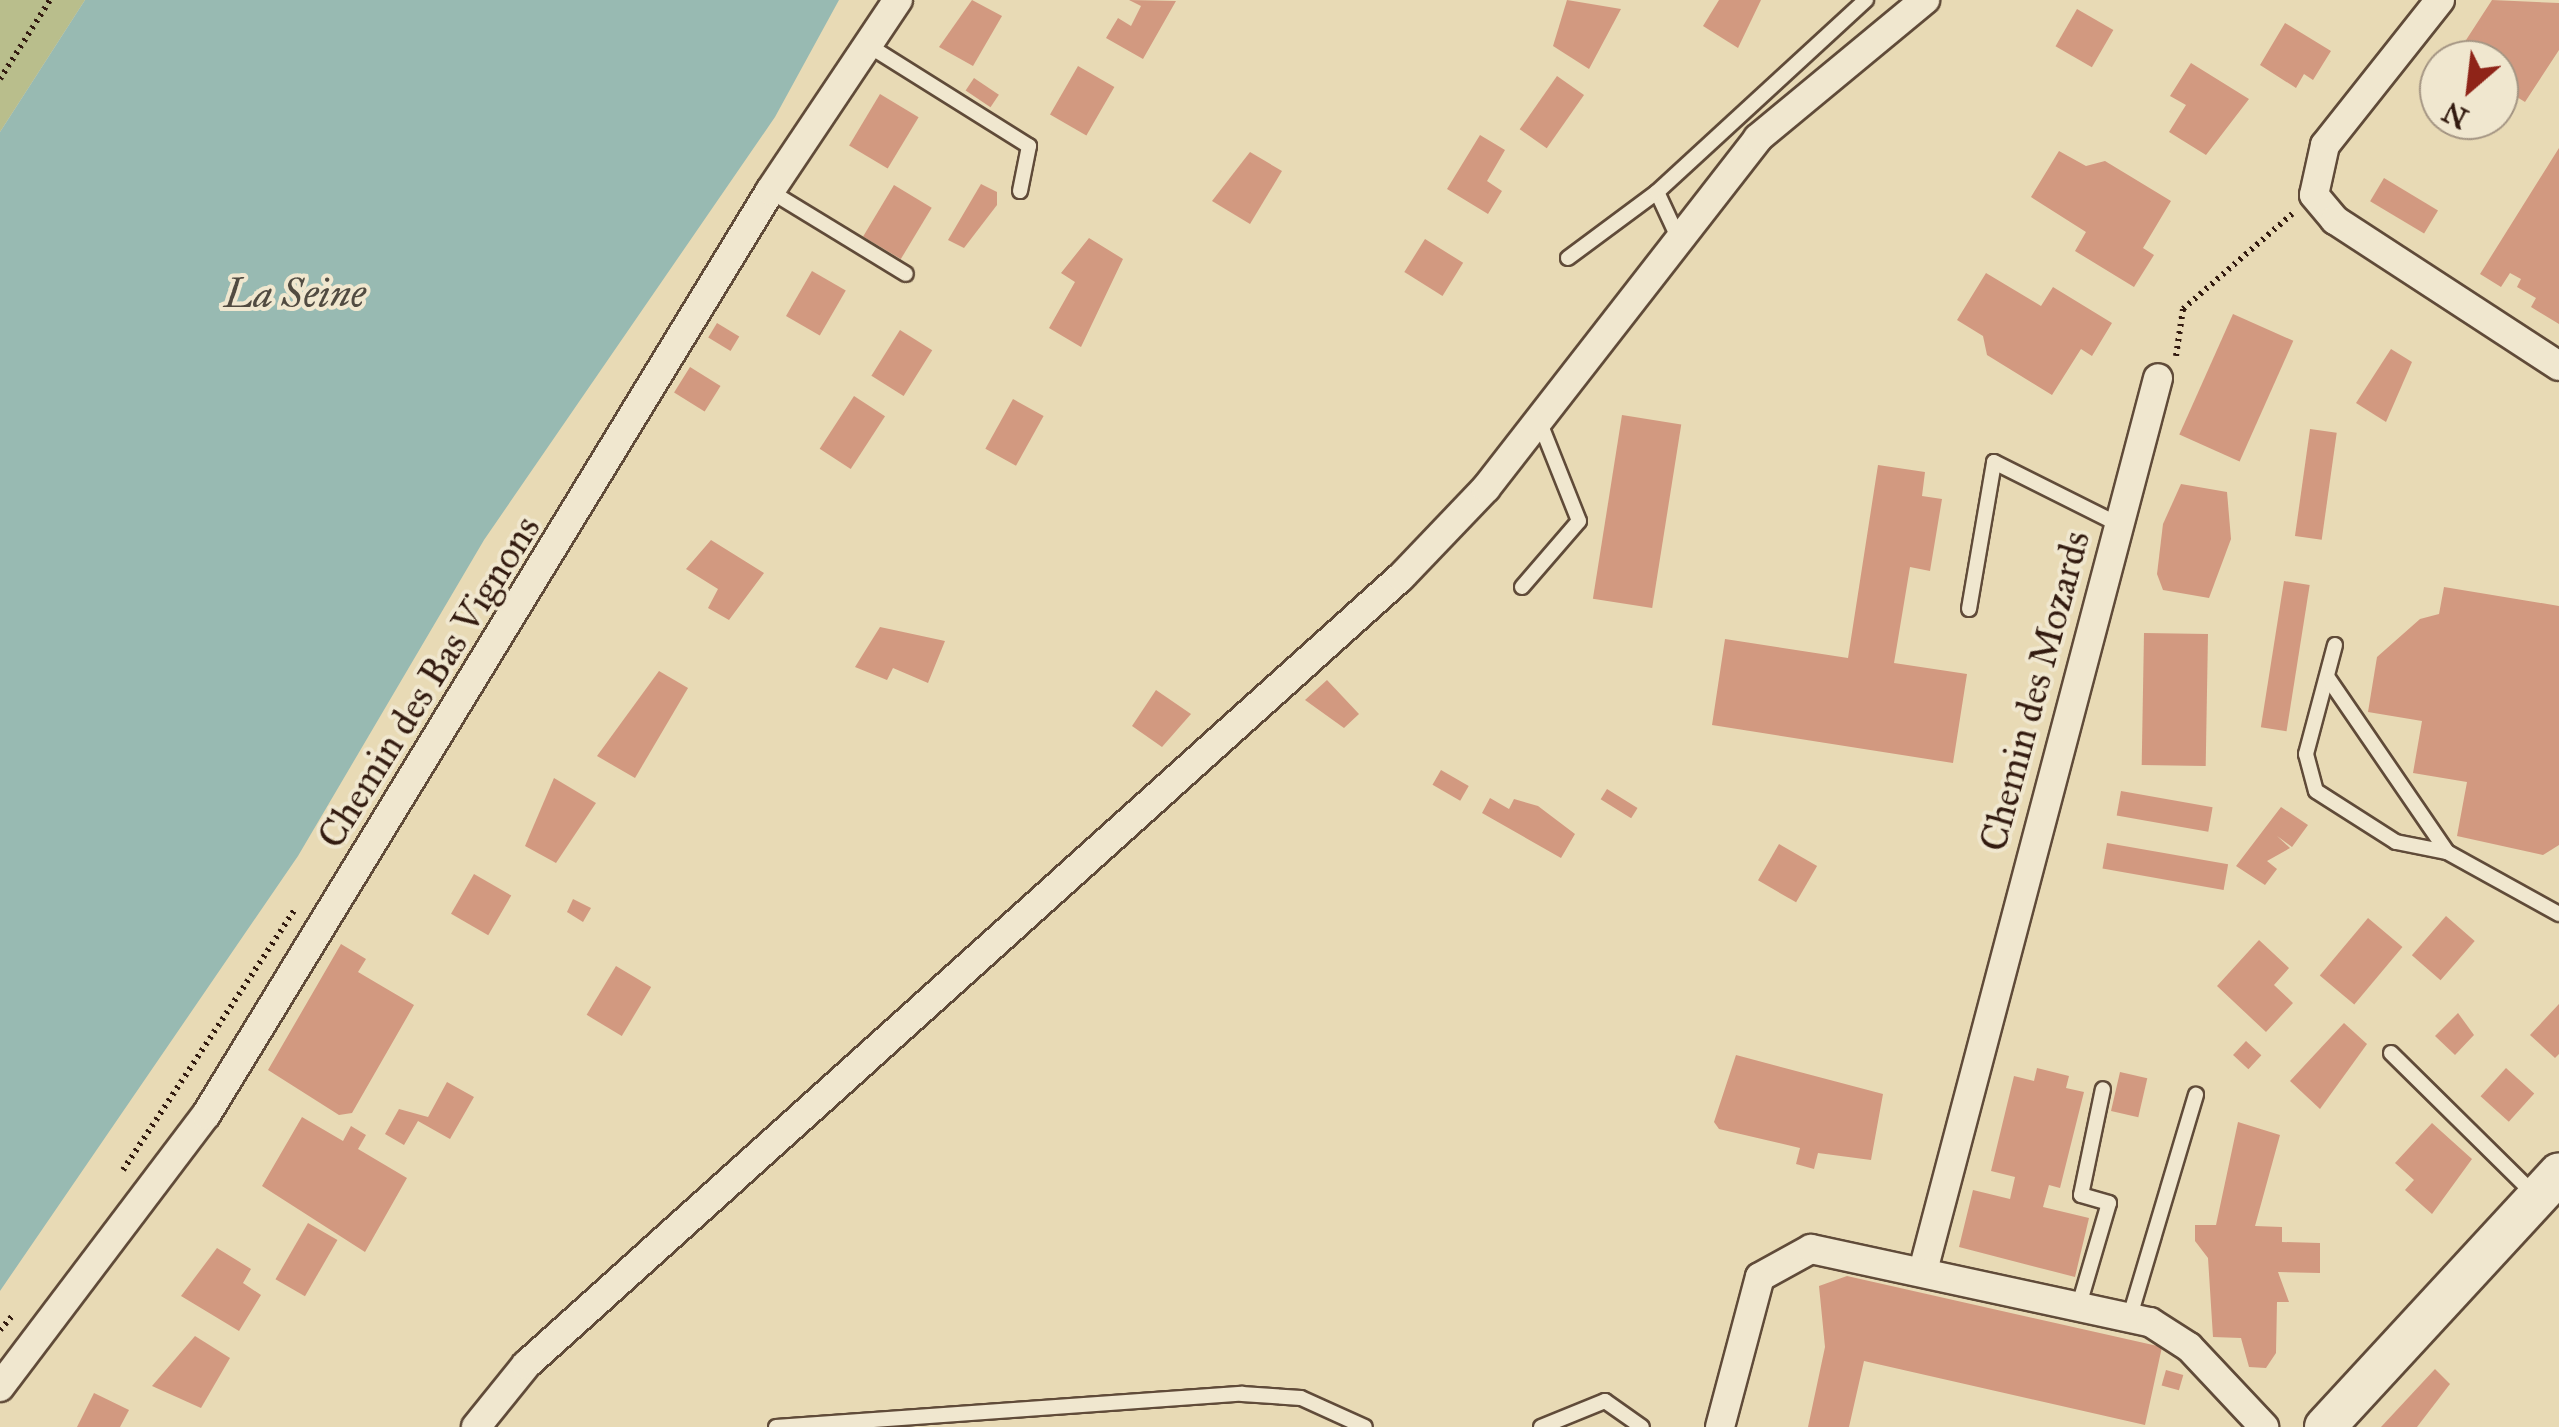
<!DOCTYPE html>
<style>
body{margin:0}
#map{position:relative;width:2559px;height:1427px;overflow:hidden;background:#e8dab5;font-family:"IM FELL Great Primer",serif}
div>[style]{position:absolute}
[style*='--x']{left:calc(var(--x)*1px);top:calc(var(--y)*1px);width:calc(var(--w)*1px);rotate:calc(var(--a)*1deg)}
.green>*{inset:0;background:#b9be8c}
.water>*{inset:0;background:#98bab2}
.building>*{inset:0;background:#d29980;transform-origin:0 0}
.path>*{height:6px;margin-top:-3px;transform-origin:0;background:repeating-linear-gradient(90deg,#331b10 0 2.5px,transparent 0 7.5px)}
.roads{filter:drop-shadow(2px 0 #604b39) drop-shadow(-2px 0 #604b39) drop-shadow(0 2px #604b39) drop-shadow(0 -2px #604b39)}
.service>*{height:14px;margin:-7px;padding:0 7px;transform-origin:7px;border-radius:7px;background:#f0e7cf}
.minor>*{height:28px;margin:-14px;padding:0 14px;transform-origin:14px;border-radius:14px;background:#f0e7cf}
.secondary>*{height:40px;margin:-20px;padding:0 20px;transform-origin:20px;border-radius:20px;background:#f0e7cf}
span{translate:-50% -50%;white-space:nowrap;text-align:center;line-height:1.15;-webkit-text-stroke:8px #f0e7cf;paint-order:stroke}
.street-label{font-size:38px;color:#331b10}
.water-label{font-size:40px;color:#514b41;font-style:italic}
.north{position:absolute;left:2419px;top:40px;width:100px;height:100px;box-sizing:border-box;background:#f0e7cf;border:2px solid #a49583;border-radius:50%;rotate:208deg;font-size:28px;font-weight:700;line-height:40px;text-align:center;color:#331b10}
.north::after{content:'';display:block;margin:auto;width:35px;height:45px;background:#8f2418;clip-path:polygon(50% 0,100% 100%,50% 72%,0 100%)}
</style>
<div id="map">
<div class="green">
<div style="clip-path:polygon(0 0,85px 0,0 132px)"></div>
</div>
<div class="water">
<div style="clip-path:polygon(85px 0,839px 0,775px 117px,484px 540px,298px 856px,0 1291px,0 132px)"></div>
</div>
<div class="building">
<div style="clip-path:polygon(972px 0,1002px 16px,973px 66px,939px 47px)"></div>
<div style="clip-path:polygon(1129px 0,1176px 1px,1143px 59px,1106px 38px,1118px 18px,1131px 26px,1141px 6px)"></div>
<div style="clip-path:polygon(1567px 0,1621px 9px,1589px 69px,1553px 46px)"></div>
<div style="clip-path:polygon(1719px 0,1761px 0,1738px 48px,1703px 26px)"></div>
<div style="clip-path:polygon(2492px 0,2559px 3px,2559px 50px,2525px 102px,2499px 86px,2499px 60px,2455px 57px)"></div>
<div style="left:2077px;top:9px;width:42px;height:43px;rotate:30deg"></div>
<div style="clip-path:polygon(2285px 23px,2331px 51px,2313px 80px,2304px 74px,2296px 88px,2260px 65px)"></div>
<div style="clip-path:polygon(2191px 63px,2249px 99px,2206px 155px,2169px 132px,2186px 105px,2170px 96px)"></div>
<div style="left:1078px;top:66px;width:42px;height:56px;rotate:30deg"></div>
<div style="left:1557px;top:76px;width:33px;height:65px;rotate:35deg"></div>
<div style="left:974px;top:78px;width:30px;height:15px;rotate:34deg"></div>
<div style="left:880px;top:94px;width:45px;height:60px;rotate:31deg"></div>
<div style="clip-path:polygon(1480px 135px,1505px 150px,1487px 181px,1502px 191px,1488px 214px,1447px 189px)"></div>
<div style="clip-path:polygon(2559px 148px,2559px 324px,2531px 307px,2536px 298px,2517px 287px,2521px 279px,2510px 273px,2501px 287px,2480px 274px)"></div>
<div style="clip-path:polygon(2059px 151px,2086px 166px,2105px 161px,2171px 201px,2143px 248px,2154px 255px,2134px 287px,2075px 251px,2086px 232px,2031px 197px)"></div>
<div style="clip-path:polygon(1250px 152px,1282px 171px,1250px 224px,1212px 201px)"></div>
<div style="left:2384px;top:178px;width:63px;height:27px;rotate:31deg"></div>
<div style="clip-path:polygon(981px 184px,997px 192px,997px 205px,964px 248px,948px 240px)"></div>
<div style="left:894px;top:185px;width:44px;height:60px;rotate:31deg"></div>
<div style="clip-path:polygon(1089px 238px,1123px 259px,1081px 347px,1049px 328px,1075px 282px,1061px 273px)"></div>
<div style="left:1425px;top:239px;width:45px;height:39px;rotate:32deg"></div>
<div style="left:812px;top:271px;width:39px;height:52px;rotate:30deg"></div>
<div style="clip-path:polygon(1986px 273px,2041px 306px,2053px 287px,2112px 323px,2092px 356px,2081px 349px,2052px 395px,1987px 355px,1983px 336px,1957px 320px)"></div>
<div style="left:2233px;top:314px;width:66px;height:132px;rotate:24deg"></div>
<div style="left:717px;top:323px;width:26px;height:17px;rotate:31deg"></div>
<div style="left:900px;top:330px;width:38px;height:54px;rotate:32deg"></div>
<div style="clip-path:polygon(2391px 349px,2412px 362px,2386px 422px,2356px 403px)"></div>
<div style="left:690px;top:367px;width:36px;height:30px;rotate:32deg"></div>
<div style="left:854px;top:396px;width:37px;height:63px;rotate:33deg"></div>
<div style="left:1013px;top:399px;width:35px;height:57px;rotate:29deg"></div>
<div style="left:1622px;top:415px;width:60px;height:186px;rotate:9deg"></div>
<div style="left:2310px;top:429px;width:27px;height:108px;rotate:8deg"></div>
<div style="clip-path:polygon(1878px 465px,1925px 472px,1922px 496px,1942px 499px,1930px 571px,1910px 567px,1894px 663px,1967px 674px,1953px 763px,1712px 725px,1725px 639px,1848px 658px)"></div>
<div style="clip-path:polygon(2181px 484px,2227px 492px,2231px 539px,2209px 598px,2163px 590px,2157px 574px,2163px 524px)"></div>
<div style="clip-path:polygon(711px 540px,764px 573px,729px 620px,708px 608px,718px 589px,686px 569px)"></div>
<div style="left:2284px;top:581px;width:26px;height:148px;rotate:9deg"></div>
<div style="clip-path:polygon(2444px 587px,2559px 606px,2559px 845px,2543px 855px,2457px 836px,2467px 782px,2413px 773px,2422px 721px,2368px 712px,2377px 657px,2420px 619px,2439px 614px)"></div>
<div style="clip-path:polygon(880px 627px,945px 641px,928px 683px,893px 668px,887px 680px,855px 667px)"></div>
<div style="left:2144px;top:633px;width:64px;height:132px;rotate:1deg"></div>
<div style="clip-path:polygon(659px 671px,688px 688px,635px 778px,597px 756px)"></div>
<div style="clip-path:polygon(1327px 680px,1359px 714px,1344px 728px,1305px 700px)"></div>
<div style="clip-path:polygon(1156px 690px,1191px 714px,1162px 747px,1132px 726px)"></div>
<div style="left:1441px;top:770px;width:32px;height:17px;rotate:30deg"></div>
<div style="clip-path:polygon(554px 778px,596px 803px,556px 863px,525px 846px)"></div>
<div style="left:1607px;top:789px;width:36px;height:12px;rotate:32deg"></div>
<div style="left:2121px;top:791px;width:93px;height:25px;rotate:10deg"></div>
<div style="clip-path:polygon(1490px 798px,1509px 809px,1514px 799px,1538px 806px,1575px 834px,1561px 858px,1482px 813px)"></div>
<div style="clip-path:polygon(2281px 807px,2308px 825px,2292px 847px,2277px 836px,2290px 848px,2267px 861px,2277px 869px,2265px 885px,2236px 866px)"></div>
<div style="left:2107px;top:843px;width:123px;height:26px;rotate:10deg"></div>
<div style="left:1779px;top:844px;width:44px;height:42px;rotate:30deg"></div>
<div style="left:474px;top:874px;width:43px;height:46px;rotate:30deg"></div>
<div style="clip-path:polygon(573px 899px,591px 908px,583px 922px,567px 912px)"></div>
<div style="left:2446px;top:916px;width:38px;height:52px;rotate:41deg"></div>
<div style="left:2368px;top:918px;width:45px;height:75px;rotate:40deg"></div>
<div style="clip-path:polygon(2259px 940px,2289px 968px,2274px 985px,2293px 1003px,2266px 1032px,2217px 986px)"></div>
<div style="clip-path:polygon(341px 944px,366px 959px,358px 972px,414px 1005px,352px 1113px,339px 1115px,268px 1070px)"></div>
<div style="left:616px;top:966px;width:41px;height:57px;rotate:31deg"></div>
<div style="clip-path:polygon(2559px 1004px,2559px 1054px,2555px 1058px,2530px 1035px)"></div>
<div style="clip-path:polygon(2458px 1013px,2474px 1035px,2455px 1055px,2435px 1036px)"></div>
<div style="clip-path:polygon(2344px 1023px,2367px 1044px,2320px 1109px,2290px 1081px)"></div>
<div style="left:2246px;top:1041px;width:21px;height:19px;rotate:43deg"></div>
<div style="clip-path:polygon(1736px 1055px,1883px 1094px,1871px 1160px,1818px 1153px,1814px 1169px,1796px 1164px,1800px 1148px,1719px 1129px,1714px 1122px)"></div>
<div style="clip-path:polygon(2037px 1068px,2069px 1076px,2066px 1088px,2084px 1092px,2060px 1188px,2049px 1185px,2043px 1207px,2089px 1218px,2075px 1277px,1959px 1247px,1973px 1190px,2010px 1199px,2015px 1177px,1991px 1171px,2014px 1076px,2034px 1081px)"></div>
<div style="left:2506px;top:1068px;width:38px;height:38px;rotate:42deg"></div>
<div style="left:2120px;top:1072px;width:28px;height:40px;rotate:13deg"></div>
<div style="clip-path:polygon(447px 1082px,474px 1097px,450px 1139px,418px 1121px,404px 1145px,385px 1134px,399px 1109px,428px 1117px)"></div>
<div style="clip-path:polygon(302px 1117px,343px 1141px,351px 1126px,366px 1135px,358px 1149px,407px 1178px,365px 1252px,262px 1186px)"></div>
<div style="clip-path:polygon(2238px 1122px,2280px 1135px,2255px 1226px,2282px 1227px,2282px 1242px,2320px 1243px,2320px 1273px,2278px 1272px,2289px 1302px,2277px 1302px,2276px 1353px,2266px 1368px,2249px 1367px,2241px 1338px,2213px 1337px,2208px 1258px,2195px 1241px,2195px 1225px,2216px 1225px)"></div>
<div style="clip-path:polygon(2432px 1123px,2472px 1159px,2432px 1214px,2405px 1190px,2414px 1180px,2395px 1163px)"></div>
<div style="left:308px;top:1223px;width:34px;height:65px;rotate:30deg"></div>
<div style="clip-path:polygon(217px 1248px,251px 1269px,243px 1283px,261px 1295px,239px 1331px,181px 1296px)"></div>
<div style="clip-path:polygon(1847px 1276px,2162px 1347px,2145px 1425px,1864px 1361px,1849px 1427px,1808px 1427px,1825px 1347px,1819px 1286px)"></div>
<div style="clip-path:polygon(195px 1336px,230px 1358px,201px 1408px,152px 1386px)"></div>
<div style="clip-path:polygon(2435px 1369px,2450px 1384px,2417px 1427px,2381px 1427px)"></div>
<div style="left:2166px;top:1370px;width:18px;height:16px;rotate:16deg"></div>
<div style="clip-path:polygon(94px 1393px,129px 1410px,120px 1427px,77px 1427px)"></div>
</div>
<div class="path">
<div style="--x:0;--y:79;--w:93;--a:-57.7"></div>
<div style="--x:2176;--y:356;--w:48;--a:-81.5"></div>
<div style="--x:2183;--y:309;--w:145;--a:-41.1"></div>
<div style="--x:123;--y:1170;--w:313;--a:-56.6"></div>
<div style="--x:0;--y:1330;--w:20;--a:-49"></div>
</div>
<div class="roads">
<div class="service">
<div style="--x:863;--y:42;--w:196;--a:32.1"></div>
<div style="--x:1029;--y:146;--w:46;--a:101.3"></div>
<div style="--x:770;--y:191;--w:159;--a:31.4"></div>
<div style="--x:1657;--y:192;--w:45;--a:65.1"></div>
<div style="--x:1568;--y:258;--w:111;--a:-36.6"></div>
<div style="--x:1657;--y:192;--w:284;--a:-42.6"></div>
<div style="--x:1522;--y:587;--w:87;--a:-49.2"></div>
<div style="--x:1579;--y:521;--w:111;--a:-111.7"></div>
<div style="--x:1969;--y:609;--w:149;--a:-80.3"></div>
<div style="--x:1994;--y:462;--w:139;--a:26.6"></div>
<div style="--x:2335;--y:645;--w:113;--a:104.9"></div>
<div style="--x:2306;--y:754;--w:38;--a:75"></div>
<div style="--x:2316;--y:791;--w:95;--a:32.5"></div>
<div style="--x:2396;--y:842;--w:52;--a:11.1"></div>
<div style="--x:2328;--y:678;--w:211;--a:55.6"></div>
<div style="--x:2447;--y:852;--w:128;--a:29"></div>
<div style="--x:2391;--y:1053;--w:204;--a:44.6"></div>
<div style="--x:2079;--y:1305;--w:106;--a:-73.6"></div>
<div style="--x:2109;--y:1203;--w:29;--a:-164"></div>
<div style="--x:2081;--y:1195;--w:108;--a:-78.3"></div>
<div style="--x:2130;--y:1316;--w:231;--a:-73.4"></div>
<div style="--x:776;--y:1427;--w:467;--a:-4.1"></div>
<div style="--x:1242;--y:1394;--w:59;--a:3.9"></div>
<div style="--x:1301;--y:1398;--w:70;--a:24.4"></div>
<div style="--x:1541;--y:1427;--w:69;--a:-22.1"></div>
<div style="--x:1605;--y:1401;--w:45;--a:35.1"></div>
</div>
<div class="minor">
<div style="--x:2440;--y:0;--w:185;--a:128.4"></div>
<div style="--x:2325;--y:145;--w:51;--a:102.4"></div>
<div style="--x:2314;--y:195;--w:33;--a:50"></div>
<div style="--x:2335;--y:220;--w:267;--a:33.1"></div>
<div style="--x:1924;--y:1267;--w:919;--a:-75.25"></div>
<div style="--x:0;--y:1387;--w:341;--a:-52.9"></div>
<div style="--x:206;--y:1115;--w:1083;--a:-58.6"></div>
<div style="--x:770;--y:191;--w:230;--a:-56.2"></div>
<div style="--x:476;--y:1427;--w:80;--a:-51.1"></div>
<div style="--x:526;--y:1365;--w:1178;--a:-42.01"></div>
<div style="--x:1401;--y:577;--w:123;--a:-46.3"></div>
<div style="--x:1486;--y:488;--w:443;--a:-52.1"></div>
<div style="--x:1758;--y:138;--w:217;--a:-39.6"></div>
<div style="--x:1720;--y:1427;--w:155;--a:-75.1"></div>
<div style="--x:1760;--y:1277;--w:58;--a:-28.8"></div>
<div style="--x:1811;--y:1249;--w:347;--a:12.2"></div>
<div style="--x:2150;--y:1322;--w:46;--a:32.7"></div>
<div style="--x:2189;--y:1347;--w:110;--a:46.8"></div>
</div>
<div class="secondary">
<div style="--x:2325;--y:1427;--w:345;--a:-47.3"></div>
</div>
</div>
<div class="street-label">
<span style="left:429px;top:682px;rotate:-58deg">Chemin des Bas Vignons</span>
<span style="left:2035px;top:691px;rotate:-75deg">Chemin des Mozards</span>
</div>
<div class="water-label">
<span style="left:295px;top:294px">La Seine</span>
</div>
<div class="north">N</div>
</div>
